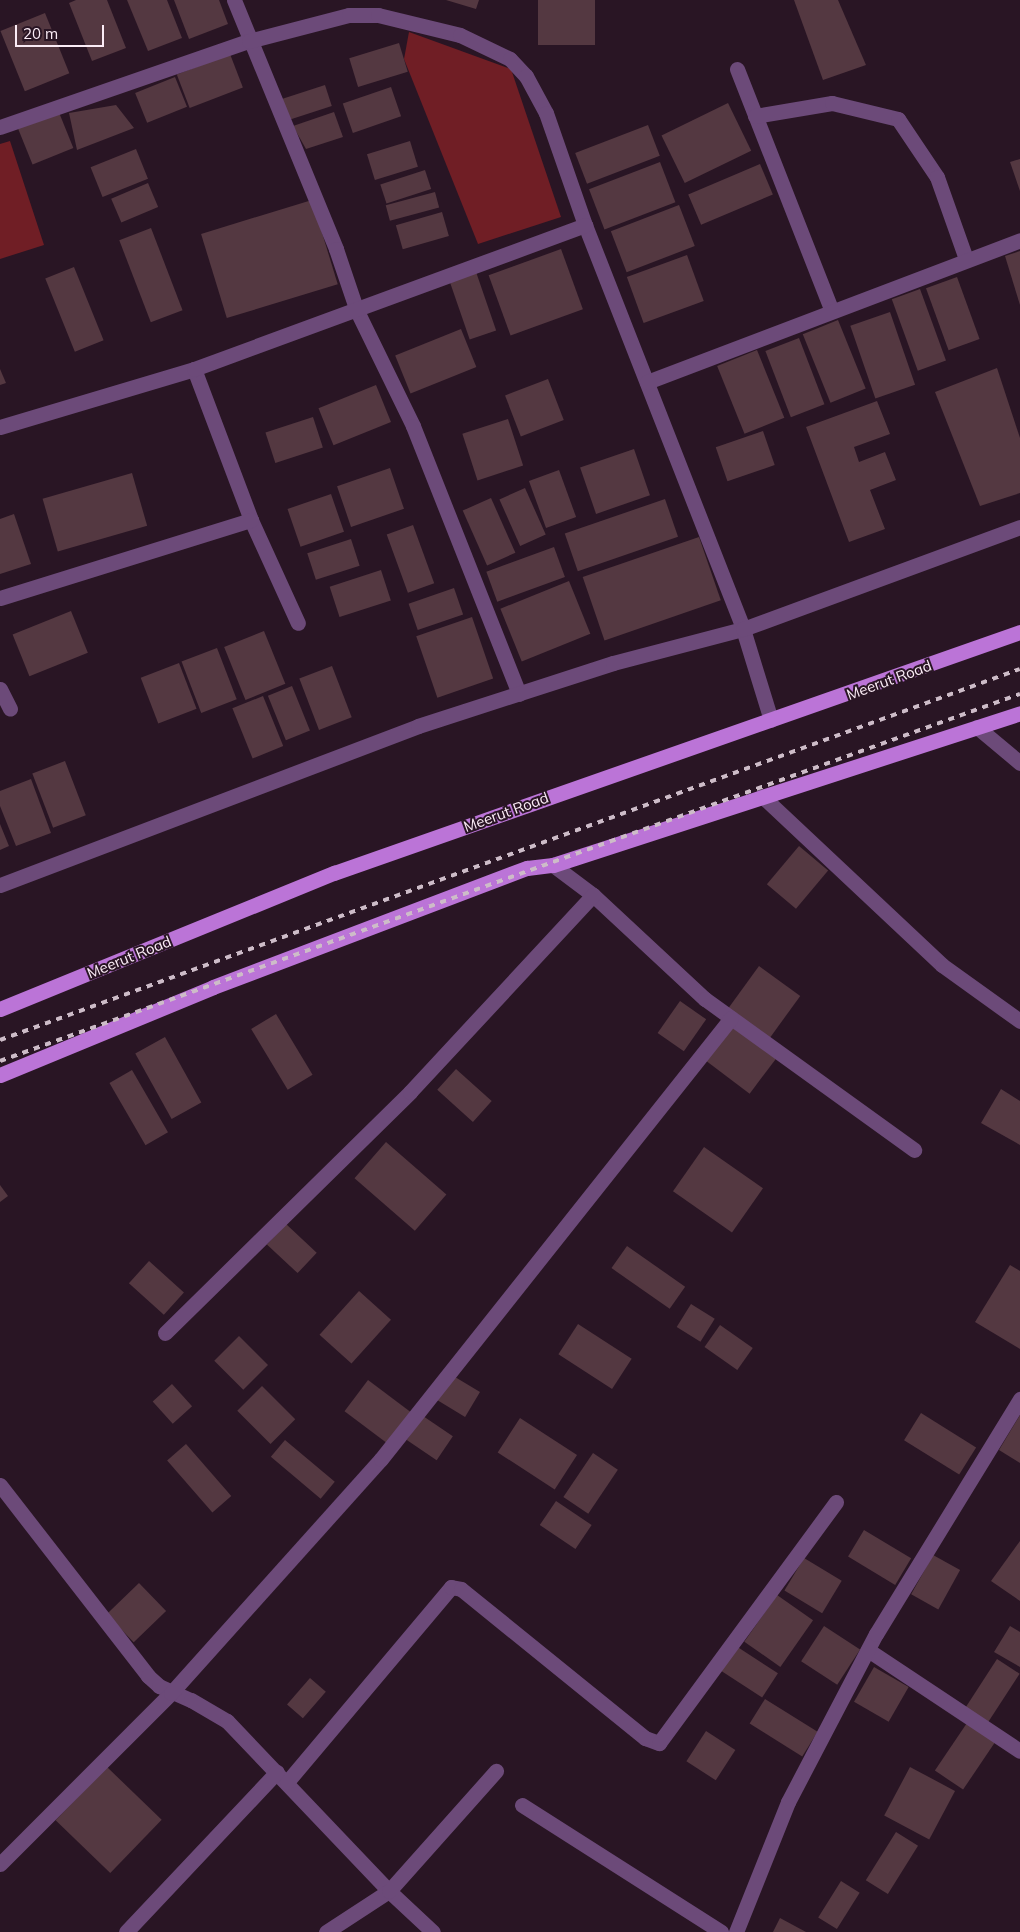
<!DOCTYPE html>
<style>
body{margin:0}
#map{position:relative;width:1020px;height:1932px;overflow:hidden;background:#291524;font-family:Mulish,sans-serif}
div>[style]{position:absolute}
[style*='--x']{left:calc(var(--x)*1px);top:calc(var(--y)*1px);width:calc(var(--w)*1px);rotate:calc(var(--a)*1deg)}
.green>*{inset:0;background:#701e25}
.building>*{inset:0;background:#543841;transform-origin:0 0}
.minor>*{height:15px;margin:-7.5px;padding:0 7.5px;transform-origin:7.5px;border-radius:7.5px;background:#6c4a79}
.major>*{height:15px;margin:-7.5px;padding:0 7.5px;transform-origin:7.5px;border-radius:7.5px;background:#bb74d7}
.rail>*{height:4px;margin-top:-2px;transform-origin:0;background:repeating-linear-gradient(90deg,#cdbcc8 0 6px,transparent 0 12px)}
span{translate:-50% -50%;white-space:nowrap;text-align:center;line-height:1.15;-webkit-text-stroke:4px #291524;paint-order:stroke}
.street-label{font-size:15px;color:#fbecf6}
.scale{position:absolute;left:15px;top:25px;width:89px;height:22px;box-sizing:border-box;border:2px solid #fbecf6;border-top:0;padding-left:6px;font-size:15px;line-height:18px;white-space:nowrap;color:#fbecf6;-webkit-text-stroke:4px #291524;paint-order:stroke}
</style>
<div id="map">
<div class="green">
<div style="clip-path:polygon(409px 32px,511px 69px,561px 217px,478px 244px,404px 59px)"></div>
<div style="clip-path:polygon(10px 141px,44px 245px,0 259px,0 144px)"></div>
</div>
<div class="building">
<div style="clip-path:polygon(76px 0,107px 0,126px 48px,92px 61px,69px 3px)"></div>
<div style="clip-path:polygon(127px 0,167px 0,182px 38px,148px 51px)"></div>
<div style="clip-path:polygon(174px 0,219px 0,228px 24px,189px 39px)"></div>
<div style="clip-path:polygon(446px 0,479px 0,476px 9px)"></div>
<div style="left:538px;top:0;width:57px;height:45px"></div>
<div style="clip-path:polygon(794px 0,838px 0,866px 65px,823px 80px)"></div>
<div style="left:45px;top:13px;width:65px;height:48px;rotate:68deg"></div>
<div style="left:399px;top:43px;width:30px;height:52px;rotate:73deg"></div>
<div style="left:230px;top:54px;width:36px;height:57px;rotate:69deg"></div>
<div style="left:175px;top:77px;width:32px;height:43px;rotate:68deg"></div>
<div style="left:325px;top:85px;width:22px;height:47px;rotate:72deg"></div>
<div style="left:391px;top:87px;width:31px;height:51px;rotate:71deg"></div>
<div style="left:728px;top:103px;width:53px;height:74px;rotate:64deg"></div>
<div style="clip-path:polygon(116px 105px,134px 128px,77px 150px,69px 113px)"></div>
<div style="left:58px;top:110px;width:41px;height:44px;rotate:68deg"></div>
<div style="clip-path:polygon(334px 112px,343px 137px,306px 149px,293px 126px)"></div>
<div style="left:648px;top:125px;width:33px;height:78px;rotate:69deg"></div>
<div style="left:410px;top:141px;width:27px;height:45px;rotate:73deg"></div>
<div style="left:136px;top:149px;width:32px;height:49px;rotate:68deg"></div>
<div style="clip-path:polygon(1020px 159px,1020px 191px,1010px 162px)"></div>
<div style="left:660px;top:162px;width:43px;height:76px;rotate:69deg"></div>
<div style="left:760px;top:164px;width:33px;height:78px;rotate:67deg"></div>
<div style="left:425px;top:170px;width:20px;height:47px;rotate:72deg"></div>
<div style="left:148px;top:183px;width:26px;height:40px;rotate:67deg"></div>
<div style="left:435px;top:192px;width:16px;height:51px;rotate:75deg"></div>
<div style="left:312px;top:200px;width:88px;height:116px;rotate:73deg"></div>
<div style="left:679px;top:205px;width:44px;height:73px;rotate:69deg"></div>
<div style="left:442px;top:212px;width:25px;height:48px;rotate:74deg"></div>
<div style="left:151px;top:228px;width:88px;height:34px;rotate:69deg"></div>
<div style="left:561px;top:249px;width:64px;height:77px;rotate:70deg"></div>
<div style="clip-path:polygon(1020px 251px,1020px 305px,1005px 256px)"></div>
<div style="left:687px;top:255px;width:49px;height:64px;rotate:70deg"></div>
<div style="left:74px;top:267px;width:79px;height:31px;rotate:68deg"></div>
<div style="left:475px;top:269px;width:65px;height:28px;rotate:71deg"></div>
<div style="left:957px;top:277px;width:66px;height:33px;rotate:70deg"></div>
<div style="left:920px;top:289px;width:76px;height:30px;rotate:70deg"></div>
<div style="left:890px;top:312px;width:77px;height:42px;rotate:71deg"></div>
<div style="left:838px;top:320px;width:74px;height:38px;rotate:68deg"></div>
<div style="left:461px;top:329px;width:41px;height:71px;rotate:68deg"></div>
<div style="left:799px;top:338px;width:71px;height:36px;rotate:69deg"></div>
<div style="left:757px;top:350px;width:73px;height:43px;rotate:68deg"></div>
<div style="clip-path:polygon(997px 368px,1020px 438px,1020px 493px,980px 506px,935px 392px)"></div>
<div style="clip-path:polygon(0 369px,6px 383px,0 385px)"></div>
<div style="left:548px;top:379px;width:44px;height:46px;rotate:69deg"></div>
<div style="left:376px;top:385px;width:40px;height:62px;rotate:68deg"></div>
<div style="clip-path:polygon(877px 401px,890px 434px,854px 447px,859px 462px,885px 452px,896px 480px,870px 490px,885px 529px,849px 542px,806px 427px)"></div>
<div style="left:313px;top:417px;width:32px;height:50px;rotate:72deg"></div>
<div style="left:508px;top:419px;width:49px;height:48px;rotate:72deg"></div>
<div style="left:763px;top:431px;width:36px;height:50px;rotate:71deg"></div>
<div style="left:634px;top:449px;width:49px;height:57px;rotate:71deg"></div>
<div style="left:390px;top:468px;width:43px;height:56px;rotate:71deg"></div>
<div style="left:559px;top:470px;width:50px;height:32px;rotate:70deg"></div>
<div style="left:132px;top:473px;width:55px;height:93px;rotate:74deg"></div>
<div style="left:525px;top:488px;width:51px;height:28px;rotate:66deg"></div>
<div style="left:331px;top:494px;width:40px;height:46px;rotate:71deg"></div>
<div style="left:491px;top:498px;width:60px;height:31px;rotate:66deg"></div>
<div style="left:665px;top:499px;width:40px;height:106px;rotate:71deg"></div>
<div style="clip-path:polygon(14px 514px,31px 564px,0 574px,0 519px)"></div>
<div style="left:413px;top:525px;width:62px;height:28px;rotate:70deg"></div>
<div style="left:699px;top:537px;width:67px;height:123px;rotate:71deg"></div>
<div style="left:351px;top:539px;width:28px;height:46px;rotate:72deg"></div>
<div style="left:554px;top:547px;width:32px;height:72px;rotate:70deg"></div>
<div style="left:381px;top:570px;width:32px;height:54px;rotate:72deg"></div>
<div style="left:569px;top:581px;width:57px;height:74px;rotate:68deg"></div>
<div style="left:454px;top:588px;width:28px;height:48px;rotate:71deg"></div>
<div style="left:71px;top:611px;width:45px;height:63px;rotate:68deg"></div>
<div style="left:472px;top:617px;width:65px;height:59px;rotate:71deg"></div>
<div style="left:264px;top:631px;width:57px;height:43px;rotate:68deg"></div>
<div style="left:217px;top:648px;width:55px;height:38px;rotate:69deg"></div>
<div style="left:179px;top:663px;width:49px;height:41px;rotate:69deg"></div>
<div style="left:332px;top:666px;width:55px;height:35px;rotate:69deg"></div>
<div style="left:292px;top:686px;width:48px;height:26px;rotate:68deg"></div>
<div style="left:263px;top:696px;width:54px;height:33px;rotate:68deg"></div>
<div style="left:65px;top:761px;width:58px;height:35px;rotate:69deg"></div>
<div style="clip-path:polygon(31px 779px,51px 833px,16px 846px,0 806px,0 791px)"></div>
<div style="clip-path:polygon(0 824px,9px 846px,0 850px)"></div>
<div style="left:799px;top:846px;width:38px;height:50px;rotate:40deg"></div>
<div style="left:759px;top:966px;width:51px;height:54px;rotate:36deg"></div>
<div style="left:680px;top:1001px;width:32px;height:39px;rotate:35deg"></div>
<div style="left:276px;top:1014px;width:71px;height:29px;rotate:59deg"></div>
<div style="left:731px;top:1022px;width:58px;height:46px;rotate:37deg"></div>
<div style="left:165px;top:1037px;width:75px;height:34px;rotate:61deg"></div>
<div style="left:456px;top:1069px;width:48px;height:28px;rotate:42deg"></div>
<div style="left:132px;top:1070px;width:72px;height:26px;rotate:60deg"></div>
<div style="clip-path:polygon(1001px 1089px,1020px 1101px,1020px 1145px,981px 1123px)"></div>
<div style="left:386px;top:1142px;width:80px;height:48px;rotate:41deg"></div>
<div style="left:704px;top:1147px;width:72px;height:54px;rotate:35deg"></div>
<div style="clip-path:polygon(0 1185px,8px 1196px,0 1202px)"></div>
<div style="left:286px;top:1224px;width:42px;height:28px;rotate:43deg"></div>
<div style="left:627px;top:1246px;width:71px;height:27px;rotate:35deg"></div>
<div style="left:149px;top:1261px;width:47px;height:30px;rotate:42deg"></div>
<div style="clip-path:polygon(1010px 1265px,1020px 1271px,1020px 1349px,975px 1322px)"></div>
<div style="left:359px;top:1291px;width:43px;height:59px;rotate:42deg"></div>
<div style="left:691px;top:1304px;width:28px;height:27px;rotate:32deg"></div>
<div style="left:578px;top:1324px;width:64px;height:36px;rotate:33deg"></div>
<div style="left:720px;top:1325px;width:40px;height:27px;rotate:35deg"></div>
<div style="left:239px;top:1336px;width:41px;height:35px;rotate:45deg"></div>
<div style="left:450px;top:1374px;width:35px;height:29px;rotate:31deg"></div>
<div style="left:368px;top:1380px;width:55px;height:39px;rotate:37deg"></div>
<div style="left:172px;top:1384px;width:30px;height:26px;rotate:48deg"></div>
<div style="left:262px;top:1386px;width:47px;height:35px;rotate:45deg"></div>
<div style="left:921px;top:1413px;width:65px;height:32px;rotate:32deg"></div>
<div style="clip-path:polygon(1020px 1415px,1020px 1463px,999px 1450px)"></div>
<div style="left:423px;top:1416px;width:36px;height:29px;rotate:34deg"></div>
<div style="left:520px;top:1418px;width:68px;height:41px;rotate:33deg"></div>
<div style="left:285px;top:1440px;width:65px;height:22px;rotate:40deg"></div>
<div style="left:186px;top:1444px;width:69px;height:25px;rotate:49deg"></div>
<div style="left:593px;top:1453px;width:30px;height:53px;rotate:34deg"></div>
<div style="left:556px;top:1501px;width:43px;height:29px;rotate:34deg"></div>
<div style="left:864px;top:1530px;width:55px;height:31px;rotate:31deg"></div>
<div style="clip-path:polygon(1020px 1541px,1020px 1601px,991px 1581px)"></div>
<div style="left:933px;top:1555px;width:31px;height:45px;rotate:29deg"></div>
<div style="left:804px;top:1558px;width:44px;height:38px;rotate:31deg"></div>
<div style="left:139px;top:1583px;width:39px;height:45px;rotate:46deg"></div>
<div style="left:777px;top:1595px;width:44px;height:57px;rotate:35deg"></div>
<div style="left:824px;top:1626px;width:43px;height:42px;rotate:33deg"></div>
<div style="clip-path:polygon(1010px 1626px,1020px 1632px,1020px 1667px,994px 1652px)"></div>
<div style="left:736px;top:1646px;width:50px;height:29px;rotate:33deg"></div>
<div style="left:997px;top:1659px;width:27px;height:58px;rotate:33deg"></div>
<div style="left:874px;top:1667px;width:40px;height:40px;rotate:30deg"></div>
<div style="left:310px;top:1678px;width:21px;height:35px;rotate:41deg"></div>
<div style="left:765px;top:1699px;width:62px;height:29px;rotate:32deg"></div>
<div style="left:969px;top:1720px;width:34px;height:61px;rotate:34deg"></div>
<div style="left:706px;top:1731px;width:35px;height:36px;rotate:33deg"></div>
<div style="left:107px;top:1767px;width:76px;height:74px;rotate:44deg"></div>
<div style="left:910px;top:1767px;width:51px;height:55px;rotate:28deg"></div>
<div style="left:896px;top:1832px;width:26px;height:57px;rotate:32deg"></div>
<div style="left:841px;top:1881px;width:22px;height:43px;rotate:32deg"></div>
<div style="clip-path:polygon(780px 1918px,806px 1932px,773px 1932px)"></div>
</div>
<div class="minor">
<div style="--x:234;--y:0;--w:269;--a:67.7"></div>
<div style="--x:336;--y:249;--w:65;--a:71.3"></div>
<div style="--x:357;--y:311;--w:128;--a:64"></div>
<div style="--x:413;--y:426;--w:288;--a:68.4"></div>
<div style="--x:737;--y:69;--w:260;--a:68.6"></div>
<div style="--x:755;--y:116;--w:78;--a:-9.6"></div>
<div style="--x:832;--y:103;--w:68;--a:13.6"></div>
<div style="--x:898;--y:119;--w:70;--a:56.1"></div>
<div style="--x:937;--y:177;--w:87;--a:70.5"></div>
<div style="--x:0;--y:127;--w:263;--a:-19.1"></div>
<div style="--x:249;--y:41;--w:103;--a:-14.6"></div>
<div style="--x:349;--y:15;--w:29;--a:0"></div>
<div style="--x:378;--y:15;--w:84;--a:13.7"></div>
<div style="--x:460;--y:35;--w:55;--a:25.6"></div>
<div style="--x:510;--y:59;--w:23;--a:47"></div>
<div style="--x:526;--y:76;--w:42;--a:61.6"></div>
<div style="--x:546;--y:113;--w:119;--a:70.8"></div>
<div style="--x:585;--y:225;--w:434;--a:68.6"></div>
<div style="--x:743;--y:629;--w:95;--a:72.9"></div>
<div style="--x:194;--y:369;--w:161;--a:69.3"></div>
<div style="--x:251;--y:520;--w:113;--a:65.5"></div>
<div style="--x:647;--y:382;--w:399;--a:-20.8"></div>
<div style="--x:0;--y:427;--w:202;--a:-16.6"></div>
<div style="--x:194;--y:369;--w:417;--a:-20.2"></div>
<div style="--x:0;--y:598;--w:263;--a:-17.3"></div>
<div style="--x:0;--y:689;--w:22;--a:63"></div>
<div style="--x:977;--y:727;--w:56;--a:39.9"></div>
<div style="--x:762;--y:796;--w:247;--a:43.2"></div>
<div style="--x:942;--y:965;--w:96;--a:35.7"></div>
<div style="--x:553;--y:865;--w:50;--a:36.9"></div>
<div style="--x:593;--y:895;--w:153;--a:42.9"></div>
<div style="--x:705;--y:999;--w:258;--a:35.8"></div>
<div style="--x:0;--y:885;--w:447;--a:-20.8"></div>
<div style="--x:418;--y:726;--w:205;--a:-17.9"></div>
<div style="--x:613;--y:663;--w:134;--a:-14.7"></div>
<div style="--x:743;--y:629;--w:295;--a:-20.2"></div>
<div style="--x:165;--y:1333;--w:344;--a:-44.5"></div>
<div style="--x:410;--y:1092;--w:269;--a:-47.1"></div>
<div style="--x:0;--y:1485;--w:242;--a:52.2"></div>
<div style="--x:148;--y:1676;--w:15;--a:42"></div>
<div style="--x:159;--y:1686;--w:35;--a:24"></div>
<div style="--x:191;--y:1700;--w:42;--a:30.3"></div>
<div style="--x:227;--y:1721;--w:235;--a:46.4"></div>
<div style="--x:389;--y:1891;--w:60;--a:43"></div>
<div style="--x:868;--y:1650;--w:182;--a:33.6"></div>
<div style="--x:287;--y:1782;--w:255;--a:-49.9"></div>
<div style="--x:451;--y:1587;--w:10;--a:11"></div>
<div style="--x:461;--y:1589;--w:237;--a:39"></div>
<div style="--x:645;--y:1738;--w:15;--a:20"></div>
<div style="--x:659;--y:1743;--w:299;--a:-53.7"></div>
<div style="--x:522;--y:1805;--w:236;--a:32.5"></div>
<div style="--x:0;--y:1864;--w:242;--a:-45"></div>
<div style="--x:171;--y:1693;--w:314;--a:-48.1"></div>
<div style="--x:381;--y:1459;--w:563;--a:-51.56"></div>
<div style="--x:126;--y:1932;--w:220;--a:-46.7"></div>
<div style="--x:326;--y:1932;--w:75;--a:-33.1"></div>
<div style="--x:389;--y:1891;--w:161;--a:-48.3"></div>
<div style="--x:736;--y:1932;--w:140;--a:-68.2"></div>
<div style="--x:788;--y:1802;--w:190;--a:-62.4"></div>
<div style="--x:876;--y:1634;--w:276;--a:-58.5"></div>
</div>
<div class="major">
<div style="--x:0;--y:1009;--w:361;--a:-22.2"></div>
<div style="--x:334;--y:873;--w:727;--a:-19.36"></div>
<div style="--x:0;--y:1075;--w:230;--a:-22.4"></div>
<div style="--x:213;--y:987;--w:336;--a:-20.8"></div>
<div style="--x:527;--y:868;--w:26;--a:-7"></div>
<div style="--x:553;--y:865;--w:491;--a:-18"></div>
</div>
<div class="rail">
<div style="--x:0;--y:1040;--w:1085;--a:-19.99"></div>
<div style="--x:0;--y:1061;--w:1084;--a:-19.79"></div>
</div>
<div class="street-label">
<span style="left:889px;top:680px;rotate:-20deg">Meerut Road</span>
<span style="left:506px;top:812px;rotate:-20deg">Meerut Road</span>
<span style="left:129px;top:957px;rotate:-22deg">Meerut Road</span>
</div>
<div class="scale">20 m</div>
</div>
